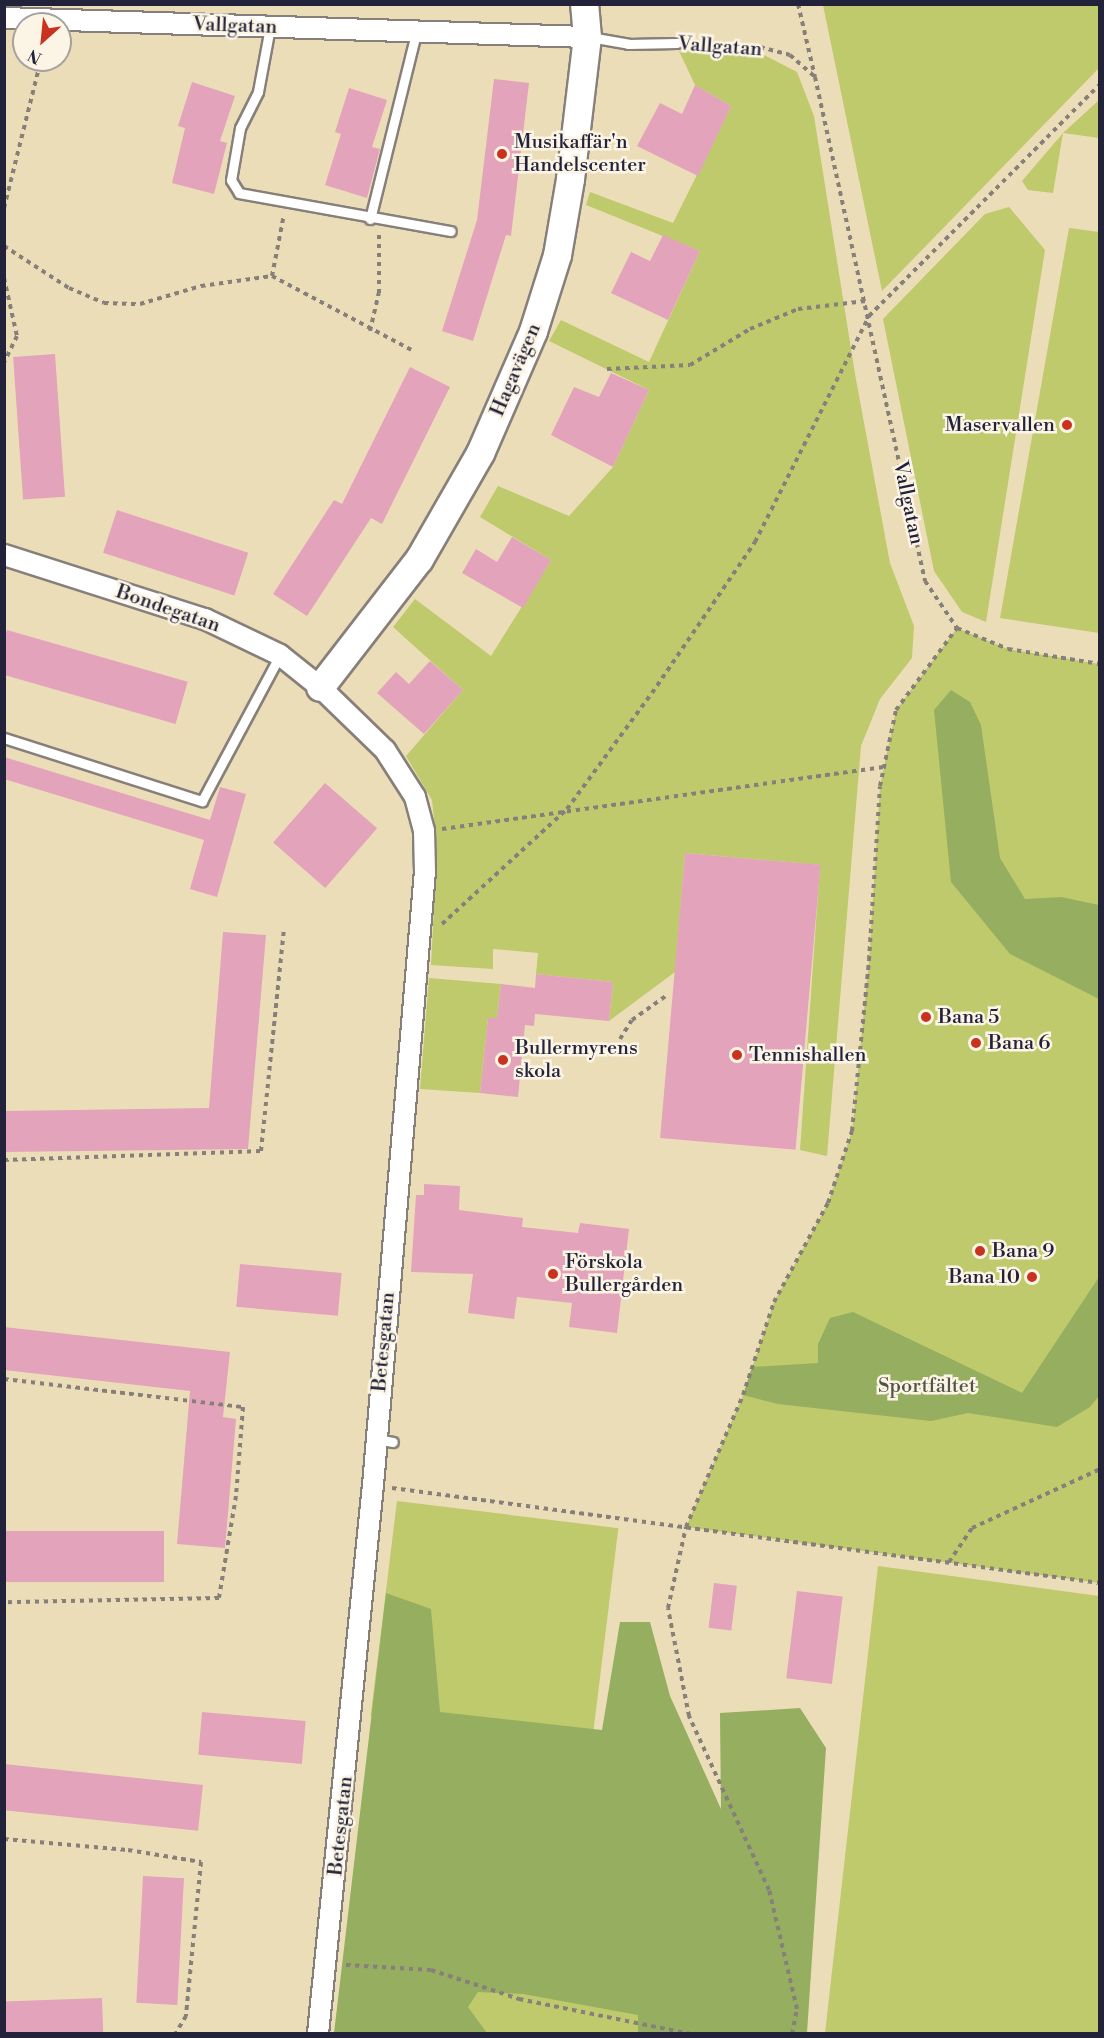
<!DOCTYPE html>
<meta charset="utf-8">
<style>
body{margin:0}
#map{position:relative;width:1104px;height:2038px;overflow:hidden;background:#ecddb9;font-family:"Libre Bodoni",serif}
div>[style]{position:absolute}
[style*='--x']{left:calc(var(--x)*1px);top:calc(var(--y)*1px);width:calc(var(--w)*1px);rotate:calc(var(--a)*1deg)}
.green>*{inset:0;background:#beca6b;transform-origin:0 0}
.forest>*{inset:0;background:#96ae5f}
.building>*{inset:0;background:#e3a3bb;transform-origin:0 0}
.path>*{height:4px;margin-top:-2px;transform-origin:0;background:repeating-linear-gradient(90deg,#87807a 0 4.5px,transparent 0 9px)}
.roads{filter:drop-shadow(2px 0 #87807a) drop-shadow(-2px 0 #87807a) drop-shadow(0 2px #87807a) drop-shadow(0 -2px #87807a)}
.lane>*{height:9px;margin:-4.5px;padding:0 4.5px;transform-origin:4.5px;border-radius:4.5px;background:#fff}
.street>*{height:20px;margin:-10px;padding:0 10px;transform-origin:10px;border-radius:10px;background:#fff}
.secondary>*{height:27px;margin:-13.5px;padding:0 13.5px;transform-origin:13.5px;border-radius:13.5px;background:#fff}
.dots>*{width:16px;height:16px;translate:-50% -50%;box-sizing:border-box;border:3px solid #fcf5e5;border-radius:50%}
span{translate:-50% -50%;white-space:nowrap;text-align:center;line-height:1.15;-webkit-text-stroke:5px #fcf5e5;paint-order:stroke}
.street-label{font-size:20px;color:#22223b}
.poi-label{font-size:20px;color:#22223b}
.left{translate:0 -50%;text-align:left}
.right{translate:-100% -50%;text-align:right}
.park-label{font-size:20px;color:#515449}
.frame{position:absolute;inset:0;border:6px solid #22223b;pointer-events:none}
.north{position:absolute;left:12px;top:12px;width:60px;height:60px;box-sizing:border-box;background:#fcf5e5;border:2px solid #a5a1a1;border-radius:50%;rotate:207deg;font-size:16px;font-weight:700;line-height:24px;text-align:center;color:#22223b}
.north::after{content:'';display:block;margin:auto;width:21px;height:27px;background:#c8321e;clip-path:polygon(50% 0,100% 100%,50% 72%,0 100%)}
</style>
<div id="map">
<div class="green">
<div style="clip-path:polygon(823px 5px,1099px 5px,1099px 68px,882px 291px)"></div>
<div style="clip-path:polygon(679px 51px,764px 55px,797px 72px,814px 116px,855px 374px,890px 563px,914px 626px,912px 658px,880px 699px,861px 746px,827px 1156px,800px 1150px,820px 865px,685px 853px,675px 972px,609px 1021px,613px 982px,536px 974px,538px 953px,493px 949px,493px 969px,431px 965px,437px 848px,432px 800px,406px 756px,463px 690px,393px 627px,415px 599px,491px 656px,551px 560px,480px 517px,498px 486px,569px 516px,613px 467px,649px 390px,549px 341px,561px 320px,649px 362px,700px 251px,586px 205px,590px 192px,673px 223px,731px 106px,695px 85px)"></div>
<div style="clip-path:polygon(1099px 100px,1099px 138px,1063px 133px,1053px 193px,1028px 190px,1022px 181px,1063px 133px)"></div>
<div style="clip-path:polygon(1009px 207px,1045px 250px,986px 622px,962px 612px,934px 571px,883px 319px,985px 214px)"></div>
<div style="clip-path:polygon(1069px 228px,1099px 232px,1099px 633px,1000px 618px)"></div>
<div style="clip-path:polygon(957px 628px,1008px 649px,1099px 664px,1099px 1583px,686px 1527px,743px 1395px,774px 1302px,828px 1203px,852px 1131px,869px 960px,880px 786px,896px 710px)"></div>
<div style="clip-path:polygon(429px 978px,501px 984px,497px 1018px,488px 1018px,480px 1093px,420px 1089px)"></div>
<div style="left:397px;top:1501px;width:223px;height:217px;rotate:7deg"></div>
<div style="clip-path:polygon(878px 1566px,1099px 1596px,1099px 2033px,825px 2033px)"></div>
<div style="clip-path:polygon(366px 1965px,698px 1974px,689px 2033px,385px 2033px)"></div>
</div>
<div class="forest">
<div style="clip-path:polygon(951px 690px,970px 702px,981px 725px,1000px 858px,1025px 899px,1061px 897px,1099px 905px,1099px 999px,1010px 954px,951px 882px,934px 710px)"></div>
<div style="clip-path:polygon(1099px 1277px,1099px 1396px,1090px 1407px,1057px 1427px,968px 1413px,931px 1421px,778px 1404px,743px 1395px,752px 1367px,818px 1363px,818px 1344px,830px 1318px,853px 1312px,1022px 1393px)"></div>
<div style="clip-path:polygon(386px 1593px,431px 1609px,440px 1712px,602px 1730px,620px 1622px,650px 1622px,670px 1696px,721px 1809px,720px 1713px,800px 1708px,826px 1748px,807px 2033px,638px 2033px,638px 2015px,523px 1994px,478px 1992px,468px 2007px,487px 2033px,334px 2033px)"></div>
</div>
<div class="building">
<div style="clip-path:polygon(494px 79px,529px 83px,511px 236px,506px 235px,473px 341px,442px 331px,477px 220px)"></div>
<div style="clip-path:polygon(192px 82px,235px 96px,220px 141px,227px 143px,214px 194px,172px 183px,185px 128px,178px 126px)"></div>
<div style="clip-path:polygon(695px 85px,731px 106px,698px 176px,637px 146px,660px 103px,682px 114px)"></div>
<div style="clip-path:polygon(349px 88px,387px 100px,372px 147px,380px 149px,367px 198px,325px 185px,341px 134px,335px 132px)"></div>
<div style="clip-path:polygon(663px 235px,700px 251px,668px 320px,611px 293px,631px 252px,650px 261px)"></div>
<div style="left:55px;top:354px;width:143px;height:42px;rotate:86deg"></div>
<div style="clip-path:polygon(410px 367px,450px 387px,382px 524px,371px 518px,307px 616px,273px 594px,334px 500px,342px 504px)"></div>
<div style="clip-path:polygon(611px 373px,649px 390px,613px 467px,551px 435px,574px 387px,599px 397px)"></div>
<div style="left:117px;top:510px;width:138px;height:45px;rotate:18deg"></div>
<div style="clip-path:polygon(512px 537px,551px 560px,523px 608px,462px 573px,476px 549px,497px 562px)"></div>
<div style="left:7px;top:630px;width:188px;height:44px;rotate:16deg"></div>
<div style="clip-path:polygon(430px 661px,463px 690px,424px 734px,377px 693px,396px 672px,409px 684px)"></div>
<div style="clip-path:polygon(4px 757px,210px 820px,220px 787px,246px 794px,217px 897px,190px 889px,204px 840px,4px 779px)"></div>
<div style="left:325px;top:783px;width:69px;height:79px;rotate:41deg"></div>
<div style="left:685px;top:853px;width:136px;height:286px;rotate:5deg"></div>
<div style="clip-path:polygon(223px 932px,266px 935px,248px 1149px,4px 1152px,4px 1111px,209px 1108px)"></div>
<div style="clip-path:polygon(536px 974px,613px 982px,609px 1021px,535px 1014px,534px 1026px,525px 1025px,518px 1097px,480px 1093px,488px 1018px,497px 1018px,501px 984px,535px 988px)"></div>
<div style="clip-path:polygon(424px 1184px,460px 1186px,459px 1210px,523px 1218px,522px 1227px,578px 1233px,580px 1223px,629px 1229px,617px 1333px,569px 1327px,572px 1303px,517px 1297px,514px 1319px,468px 1313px,473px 1274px,411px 1272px,416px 1195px,424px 1195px)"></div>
<div style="left:240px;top:1264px;width:102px;height:43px;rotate:5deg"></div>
<div style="clip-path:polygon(4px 1327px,230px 1352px,223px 1417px,236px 1419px,225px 1548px,177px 1544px,190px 1391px,4px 1370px)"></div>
<div style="left:164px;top:1531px;width:51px;height:160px;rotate:90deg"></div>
<div style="left:714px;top:1583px;width:23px;height:45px;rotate:7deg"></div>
<div style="left:797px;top:1591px;width:46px;height:88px;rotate:7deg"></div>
<div style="left:202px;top:1712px;width:104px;height:43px;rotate:5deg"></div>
<div style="left:4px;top:1764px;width:200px;height:46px;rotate:6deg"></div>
<div style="left:143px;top:1876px;width:41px;height:127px;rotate:3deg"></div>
<div style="left:102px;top:1998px;width:36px;height:98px;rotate:88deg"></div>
</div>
<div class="path">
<div style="--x:798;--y:4;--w:75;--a:76.9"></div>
<div style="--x:691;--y:43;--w:69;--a:3.3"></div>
<div style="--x:760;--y:47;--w:31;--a:15"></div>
<div style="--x:790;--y:55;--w:33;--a:41"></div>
<div style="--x:815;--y:77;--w:516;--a:77.69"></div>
<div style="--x:925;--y:581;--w:57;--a:55.8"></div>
<div style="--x:957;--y:628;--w:55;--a:22.4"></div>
<div style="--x:1008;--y:649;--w:93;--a:9.3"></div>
<div style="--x:4;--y:208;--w:153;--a:-76"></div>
<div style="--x:4;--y:246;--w:77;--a:32.9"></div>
<div style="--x:69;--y:288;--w:38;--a:23"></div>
<div style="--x:104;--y:303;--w:36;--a:2"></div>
<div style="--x:140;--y:304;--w:64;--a:-16.4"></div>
<div style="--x:201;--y:286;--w:72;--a:-8"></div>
<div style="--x:272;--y:276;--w:158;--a:27.9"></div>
<div style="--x:272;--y:276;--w:63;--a:-79"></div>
<div style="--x:4;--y:278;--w:59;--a:77.4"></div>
<div style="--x:17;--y:336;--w:30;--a:116"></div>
<div style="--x:370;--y:331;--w:39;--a:-77"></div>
<div style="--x:379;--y:293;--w:59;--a:-90"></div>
<div style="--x:607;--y:369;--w:83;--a:-2.8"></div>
<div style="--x:690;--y:365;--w:70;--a:-31"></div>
<div style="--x:750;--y:329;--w:52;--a:-22.6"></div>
<div style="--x:798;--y:309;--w:68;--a:-6.7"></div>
<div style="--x:442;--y:829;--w:446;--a:-8"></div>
<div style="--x:442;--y:924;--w:170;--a:-42.6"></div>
<div style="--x:567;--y:809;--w:144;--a:-53.8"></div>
<div style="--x:652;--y:693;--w:183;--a:-55.7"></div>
<div style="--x:755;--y:542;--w:253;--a:-63.2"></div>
<div style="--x:869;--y:316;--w:327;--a:-45.1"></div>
<div style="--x:620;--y:1039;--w:22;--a:-58"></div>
<div style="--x:632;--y:1020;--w:43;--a:-35.5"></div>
<div style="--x:4;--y:1160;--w:257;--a:-2"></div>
<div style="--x:261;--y:1151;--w:225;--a:-84.1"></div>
<div style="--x:4;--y:1379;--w:241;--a:6.7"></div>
<div style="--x:243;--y:1407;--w:89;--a:94.5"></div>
<div style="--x:236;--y:1496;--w:103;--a:99.5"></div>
<div style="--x:219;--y:1598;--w:215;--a:178.9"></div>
<div style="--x:392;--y:1488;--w:714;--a:7.64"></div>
<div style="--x:949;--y:1562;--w:41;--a:-55.9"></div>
<div style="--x:972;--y:1528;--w:141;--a:-24.7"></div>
<div style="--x:4;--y:1839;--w:124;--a:5.1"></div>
<div style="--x:128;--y:1850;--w:74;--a:9.3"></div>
<div style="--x:201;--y:1862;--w:155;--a:95.6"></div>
<div style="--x:186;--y:2016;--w:21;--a:121"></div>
<div style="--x:346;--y:1965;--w:85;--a:3.4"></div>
<div style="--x:431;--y:1970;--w:93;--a:18.2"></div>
<div style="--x:519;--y:1999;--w:176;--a:11.5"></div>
<div style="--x:792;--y:2034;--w:25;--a:-79"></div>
<div style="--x:797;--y:2009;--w:122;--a:-103.2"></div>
<div style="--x:769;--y:1890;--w:192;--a:-114.7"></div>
<div style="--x:689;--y:1716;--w:110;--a:-101"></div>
<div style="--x:668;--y:1608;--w:83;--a:-77.5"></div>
<div style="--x:686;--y:1527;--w:144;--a:-66.6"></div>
<div style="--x:743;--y:1395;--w:98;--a:-71.6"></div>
<div style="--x:774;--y:1302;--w:113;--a:-61.4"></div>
<div style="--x:828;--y:1203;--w:76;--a:-71.6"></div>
<div style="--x:852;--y:1131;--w:172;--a:-84.3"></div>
<div style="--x:869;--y:960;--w:174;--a:-86.4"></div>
<div style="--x:880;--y:786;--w:78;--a:-78.1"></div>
<div style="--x:896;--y:710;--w:102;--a:-53.4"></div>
</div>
<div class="roads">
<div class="lane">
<div style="--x:270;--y:27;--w:66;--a:100.5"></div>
<div style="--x:258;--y:92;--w:40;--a:116.6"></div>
<div style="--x:240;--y:128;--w:53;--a:99.8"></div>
<div style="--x:231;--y:180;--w:15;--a:58"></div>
<div style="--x:239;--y:193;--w:215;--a:10.2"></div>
<div style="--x:590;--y:37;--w:39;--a:10"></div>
<div style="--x:628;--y:44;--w:49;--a:-1.2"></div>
<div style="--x:370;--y:219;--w:192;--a:-76.1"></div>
<div style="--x:4;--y:738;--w:208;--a:17.7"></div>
<div style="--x:202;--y:801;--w:166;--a:-61.9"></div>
<div style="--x:376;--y:1439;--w:17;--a:10"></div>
</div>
<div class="street">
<div style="--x:4;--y:18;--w:583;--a:1.87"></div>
<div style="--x:4;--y:555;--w:211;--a:17.7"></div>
<div style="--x:205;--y:619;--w:83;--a:25.6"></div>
<div style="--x:280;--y:655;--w:51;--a:38.7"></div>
<div style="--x:320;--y:687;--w:91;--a:44.1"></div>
<div style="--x:385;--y:750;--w:56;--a:57.4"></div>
<div style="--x:415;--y:797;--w:35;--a:75"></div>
<div style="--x:424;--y:831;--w:40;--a:88.6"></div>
<div style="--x:425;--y:871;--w:616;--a:94.84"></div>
<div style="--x:373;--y:1485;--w:552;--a:95.72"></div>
</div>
<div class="secondary">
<div style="--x:320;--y:687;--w:162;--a:-52.3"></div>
<div style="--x:419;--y:559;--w:122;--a:-60.1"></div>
<div style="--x:480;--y:453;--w:133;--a:-66.5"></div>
<div style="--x:533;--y:331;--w:80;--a:-72.5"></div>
<div style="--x:557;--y:255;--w:77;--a:-80.3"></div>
<div style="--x:570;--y:179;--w:143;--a:-83.2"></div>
<div style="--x:587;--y:37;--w:33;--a:-95"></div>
</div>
</div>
<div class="dots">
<div style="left:502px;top:154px;background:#c8321e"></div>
<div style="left:1067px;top:425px;background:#c8321e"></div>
<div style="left:926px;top:1017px;background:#c8321e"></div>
<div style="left:976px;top:1043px;background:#c8321e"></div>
<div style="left:737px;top:1055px;background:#c8321e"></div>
<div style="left:503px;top:1060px;background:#c8321e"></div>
<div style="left:980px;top:1251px;background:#c8321e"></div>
<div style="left:553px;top:1274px;background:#c8321e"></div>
<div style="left:1032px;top:1277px;background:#c8321e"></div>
</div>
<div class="street-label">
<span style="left:235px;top:26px;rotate:2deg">Vallgatan</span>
<span style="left:720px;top:47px;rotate:4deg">Vallgatan</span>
<span style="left:516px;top:370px;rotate:-67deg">Hagavägen</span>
<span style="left:908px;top:503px;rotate:78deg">Vallgatan</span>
<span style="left:168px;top:609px;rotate:19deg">Bondegatan</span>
<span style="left:384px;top:1342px;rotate:-85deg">Betesgatan</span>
<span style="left:341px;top:1826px;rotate:-84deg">Betesgatan</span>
</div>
<div class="poi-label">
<span class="left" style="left:514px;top:154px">Musikaffär'n<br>Handelscenter</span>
<span class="right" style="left:1055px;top:425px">Maservallen</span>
<span class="left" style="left:938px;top:1017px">Bana 5</span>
<span class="left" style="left:988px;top:1043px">Bana 6</span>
<span class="left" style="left:515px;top:1060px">Bullermyrens<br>skola</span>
<span class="left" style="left:749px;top:1055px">Tennishallen</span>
<span class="left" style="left:992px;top:1251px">Bana 9</span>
<span class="left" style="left:565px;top:1274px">Förskola<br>Bullergården</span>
<span class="right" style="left:1020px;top:1277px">Bana 10</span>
</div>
<div class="park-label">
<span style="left:927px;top:1386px">Sportfältet</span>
</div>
<div class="frame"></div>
<div class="north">N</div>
</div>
